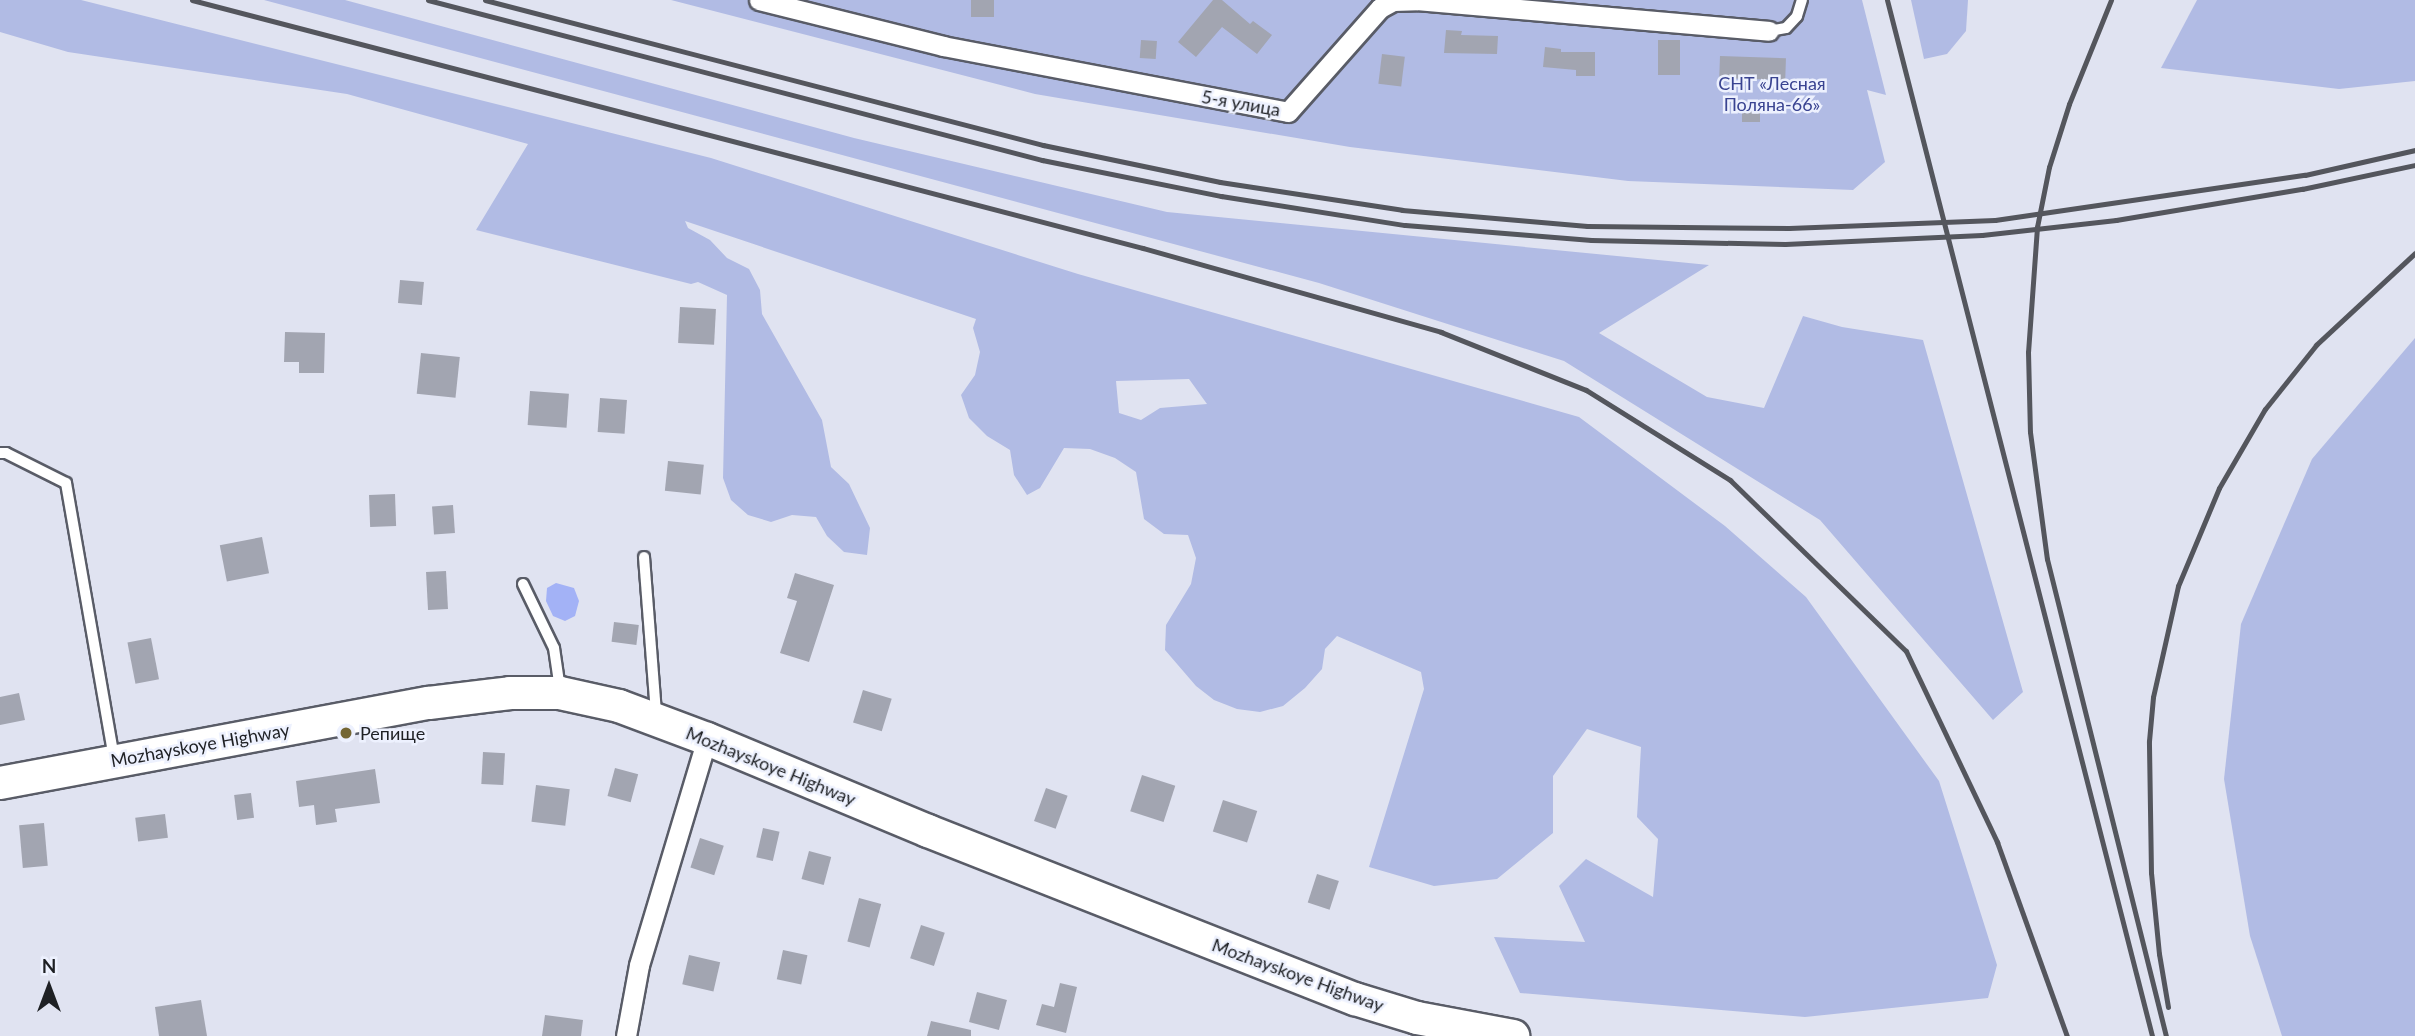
<!DOCTYPE html>
<meta charset="utf-8">
<style>
body{margin:0}
#map{position:relative;width:2415px;height:1036px;overflow:hidden;background:#e0e3f1;font-family:Lato,sans-serif}
div>[style]{position:absolute}
[style*='--x']{left:calc(var(--x)*1px);top:calc(var(--y)*1px);width:calc(var(--w)*1px);rotate:calc(var(--a)*1deg)}
.green>*{inset:0;background:#b1bbe4}
.water>*{inset:0;background:#a3b2f6}
.building>*{inset:0;background:#a2a5b1;transform-origin:0 0}
.roads{filter:drop-shadow(2px 0 #595c67) drop-shadow(-2px 0 #595c67) drop-shadow(0 2px #595c67) drop-shadow(0 -2px #595c67)}
.service>*{height:10px;margin:-5px;padding:0 5px;transform-origin:5px;border-radius:5px;background:#fff}
.minor>*{height:19px;margin:-9.5px;padding:0 9.5px;transform-origin:9.5px;border-radius:9.5px;background:#fff}
.primary>*{height:32px;margin:-16px;padding:0 16px;transform-origin:16px;border-radius:16px;background:#fff}
.rail>*{height:5px;margin:-2.5px;padding:0 2.5px;transform-origin:2.5px;border-radius:2.5px;background:#54565d}
.dots>*{width:19px;height:19px;translate:-50% -50%;box-sizing:border-box;border:4px solid #edf1fe;border-radius:50%}
span{translate:-50% -50%;white-space:nowrap;text-align:center;line-height:1.15;-webkit-text-stroke:5px #edf1fe;paint-order:stroke}
.park-label{font-size:18px;color:#394391}
.street-label{font-size:18px;color:#1e2024}
.poi-label{font-size:18px;color:#1e2024}
.left{translate:0 -50%;text-align:left}
.north{position:absolute;left:14px;top:952px;width:70px;height:70px;-webkit-text-stroke:5px #edf1fe;paint-order:stroke;rotate:0deg;font-size:19px;font-weight:700;line-height:28px;text-align:center;color:#1e2024}
.north::after{content:'';display:block;margin:auto;width:24px;height:32px;background:#1e2024;clip-path:polygon(50% 0,100% 100%,50% 72%,0 100%)}
</style>
<div id="map">
<div class="green">
<div style="clip-path:polygon(evenodd,0 0,81px 0,711px 158px,1078px 274px,1579px 417px,1725px 526px,1806px 597px,1939px 781px,1997px 965px,1988px 998px,1805px 1017px,1520px 993px,1494px 937px,1585px 942px,1559px 886px,1586px 859px,1653px 897px,1658px 839px,1637px 817px,1641px 747px,1587px 729px,1553px 776px,1553px 833px,1497px 879px,1434px 886px,1369px 867px,1424px 689px,1421px 672px,1337px 636px,1325px 649px,1322px 669px,1305px 688px,1283px 706px,1260px 712px,1237px 709px,1214px 700px,1196px 686px,1165px 650px,1166px 625px,1191px 584px,1196px 558px,1188px 535px,1164px 534px,1144px 519px,1136px 472px,1115px 458px,1090px 449px,1064px 448px,1040px 488px,1027px 495px,1014px 475px,1010px 450px,987px 436px,969px 418px,961px 395px,975px 375px,980px 352px,973px 328px,976px 319px,685px 221px,688px 228px,710px 240px,727px 258px,749px 269px,760px 290px,762px 314px,822px 420px,831px 467px,849px 484px,870px 528px,867px 555px,844px 552px,827px 536px,816px 517px,792px 515px,771px 522px,748px 515px,731px 500px,723px 478px,727px 295px,698px 282px,691px 284px,476px 230px,528px 144px,347px 94px,68px 52px,0 32px,0 0,1189px 379px,1207px 404px,1160px 408px,1141px 420px,1119px 413px,1116px 381px,1189px 379px)"></div>
<div style="clip-path:polygon(264px 0,345px 0,854px 138px,1167px 212px,1709px 265px,1599px 333px,1707px 397px,1764px 408px,1803px 316px,1842px 327px,1923px 340px,2023px 692px,1993px 720px,1820px 520px,1564px 361px,1319px 283px)"></div>
<div style="clip-path:polygon(671px 0,1862px 0,1886px 95px,1867px 90px,1885px 162px,1853px 190px,1628px 181px,1350px 147px,1035px 94px)"></div>
<div style="clip-path:polygon(1911px 0,1968px 0,1966px 31px,1947px 54px,1924px 59px)"></div>
<div style="clip-path:polygon(2197px 0,2415px 0,2415px 81px,2339px 89px,2161px 68px)"></div>
<div style="clip-path:polygon(2415px 338px,2415px 1036px,2282px 1036px,2250px 936px,2224px 779px,2241px 624px,2312px 459px)"></div>
</div>
<div class="water">
<div style="clip-path:polygon(556px 583px,574px 588px,579px 601px,575px 616px,565px 621px,553px 616px,546px 601px,547px 588px)"></div>
</div>
<div class="building">
<div style="left:971px;top:0;width:23px;height:17px"></div>
<div style="clip-path:polygon(1213px 0,1222px 0,1250px 24px,1253px 21px,1272px 35px,1257px 54px,1222px 27px,1196px 57px,1178px 42px)"></div>
<div style="clip-path:polygon(1446px 30px,1462px 31px,1461px 35px,1498px 36px,1497px 54px,1444px 53px)"></div>
<div style="left:1141px;top:40px;width:16px;height:18px;rotate:4deg"></div>
<div style="left:1658px;top:40px;width:22px;height:35px"></div>
<div style="clip-path:polygon(1545px 47px,1561px 49px,1561px 52px,1595px 52px,1595px 76px,1576px 76px,1576px 70px,1543px 67px)"></div>
<div style="left:1382px;top:54px;width:23px;height:30px;rotate:7deg"></div>
<div style="left:1720px;top:56px;width:66px;height:22px;rotate:2deg"></div>
<div style="left:1742px;top:108px;width:18px;height:14px"></div>
<div style="left:400px;top:280px;width:24px;height:23px;rotate:5deg"></div>
<div style="left:680px;top:307px;width:36px;height:36px;rotate:3deg"></div>
<div style="clip-path:polygon(285px 332px,325px 333px,324px 373px,299px 373px,299px 362px,284px 362px)"></div>
<div style="left:421px;top:353px;width:39px;height:41px;rotate:6deg"></div>
<div style="left:530px;top:391px;width:39px;height:34px;rotate:4deg"></div>
<div style="left:600px;top:398px;width:27px;height:34px;rotate:4deg"></div>
<div style="left:668px;top:461px;width:36px;height:30px;rotate:6deg"></div>
<div style="left:395px;top:494px;width:32px;height:26px;rotate:88deg"></div>
<div style="left:453px;top:505px;width:28px;height:21px;rotate:86deg"></div>
<div style="left:262px;top:537px;width:37px;height:43px;rotate:79deg"></div>
<div style="left:446px;top:571px;width:38px;height:20px;rotate:87deg"></div>
<div style="clip-path:polygon(795px 573px,834px 585px,809px 662px,780px 653px,797px 601px,787px 598px)"></div>
<div style="left:614px;top:622px;width:25px;height:20px;rotate:7deg"></div>
<div style="left:151px;top:638px;width:42px;height:24px;rotate:79deg"></div>
<div style="left:863px;top:690px;width:30px;height:34px;rotate:17deg"></div>
<div style="clip-path:polygon(19px 693px,25px 720px,0 725px,0 697px)"></div>
<div style="left:483px;top:752px;width:22px;height:32px;rotate:3deg"></div>
<div style="left:615px;top:768px;width:24px;height:29px;rotate:15deg"></div>
<div style="clip-path:polygon(375px 769px,380px 803px,335px 809px,337px 822px,316px 825px,314px 805px,299px 807px,296px 781px)"></div>
<div style="left:1142px;top:775px;width:35px;height:38px;rotate:18deg"></div>
<div style="left:536px;top:785px;width:34px;height:37px;rotate:7deg"></div>
<div style="left:1046px;top:788px;width:23px;height:35px;rotate:20deg"></div>
<div style="left:251px;top:793px;width:25px;height:17px;rotate:83deg"></div>
<div style="left:1223px;top:800px;width:36px;height:33px;rotate:18deg"></div>
<div style="left:165px;top:814px;width:24px;height:30px;rotate:83deg"></div>
<div style="left:44px;top:823px;width:43px;height:25px;rotate:85deg"></div>
<div style="left:763px;top:828px;width:17px;height:30px;rotate:13deg"></div>
<div style="left:700px;top:838px;width:25px;height:31px;rotate:18deg"></div>
<div style="left:809px;top:851px;width:23px;height:29px;rotate:15deg"></div>
<div style="left:1317px;top:874px;width:23px;height:30px;rotate:18deg"></div>
<div style="left:859px;top:898px;width:23px;height:45px;rotate:15deg"></div>
<div style="left:921px;top:925px;width:25px;height:35px;rotate:18deg"></div>
<div style="left:783px;top:950px;width:25px;height:30px;rotate:12deg"></div>
<div style="left:689px;top:955px;width:32px;height:30px;rotate:13deg"></div>
<div style="clip-path:polygon(1060px 983px,1077px 987px,1066px 1033px,1036px 1025px,1042px 1004px,1054px 1007px)"></div>
<div style="left:977px;top:992px;width:31px;height:31px;rotate:15deg"></div>
<div style="clip-path:polygon(201px 1000px,207px 1036px,159px 1036px,155px 1007px)"></div>
<div style="clip-path:polygon(545px 1015px,583px 1020px,581px 1036px,542px 1036px)"></div>
<div style="clip-path:polygon(931px 1021px,971px 1030px,971px 1036px,927px 1036px)"></div>
</div>
<div class="roads">
<div class="service">
<div style="--x:1769;--y:31;--w:17;--a:-10"></div>
<div style="--x:1786;--y:28;--w:16;--a:-47"></div>
<div style="--x:1797;--y:16;--w:17;--a:-73"></div>
<div style="--x:0;--y:453;--w:6;--a:0"></div>
<div style="--x:6;--y:453;--w:67;--a:26.6"></div>
<div style="--x:66;--y:483;--w:278;--a:80.1"></div>
<div style="--x:644;--y:557;--w:156;--a:85.6"></div>
<div style="--x:523;--y:584;--w:71;--a:64.2"></div>
<div style="--x:554;--y:648;--w:41;--a:81.7"></div>
</div>
<div class="minor">
<div style="--x:759;--y:0;--w:190;--a:14"></div>
<div style="--x:943;--y:46;--w:351;--a:10.8"></div>
<div style="--x:1288;--y:112;--w:139;--a:-48.5"></div>
<div style="--x:1380;--y:8;--w:15;--a:-28"></div>
<div style="--x:1393;--y:1;--w:24;--a:-2"></div>
<div style="--x:1417;--y:0;--w:353;--a:5"></div>
<div style="--x:626;--y:1036;--w:72;--a:-79.6"></div>
<div style="--x:639;--y:965;--w:236;--a:-73.3"></div>
</div>
<div class="primary">
<div style="--x:0;--y:783;--w:436;--a:-10.6"></div>
<div style="--x:429;--y:703;--w:82;--a:-7"></div>
<div style="--x:510;--y:693;--w:50;--a:0"></div>
<div style="--x:560;--y:693;--w:60;--a:12.4"></div>
<div style="--x:619;--y:706;--w:94;--a:20.6"></div>
<div style="--x:707;--y:739;--w:239;--a:22.6"></div>
<div style="--x:928;--y:831;--w:459;--a:21.5"></div>
<div style="--x:1355;--y:999;--w:65;--a:17"></div>
<div style="--x:1417;--y:1018;--w:98;--a:10.6"></div>
</div>
</div>
<div class="rail">
<div style="--x:192;--y:0;--w:983;--a:14.62"></div>
<div style="--x:1143;--y:248;--w:310;--a:15.7"></div>
<div style="--x:1441;--y:332;--w:156;--a:21.8"></div>
<div style="--x:1586;--y:390;--w:170;--a:32"></div>
<div style="--x:1730;--y:480;--w:245;--a:44.2"></div>
<div style="--x:1906;--y:651;--w:212;--a:64.5"></div>
<div style="--x:1997;--y:842;--w:206;--a:70.2"></div>
<div style="--x:428;--y:0;--w:635;--a:14.61"></div>
<div style="--x:1042;--y:160;--w:183;--a:11.4"></div>
<div style="--x:1221;--y:196;--w:186;--a:9"></div>
<div style="--x:1405;--y:225;--w:187;--a:4.6"></div>
<div style="--x:1591;--y:240;--w:194;--a:1.2"></div>
<div style="--x:1785;--y:244;--w:197;--a:-2.6"></div>
<div style="--x:1982;--y:235;--w:135;--a:-6.4"></div>
<div style="--x:2116;--y:220;--w:189;--a:-9.5"></div>
<div style="--x:2302;--y:189;--w:116;--a:-12"></div>
<div style="--x:485;--y:0;--w:577;--a:14.57"></div>
<div style="--x:1043;--y:145;--w:181;--a:11.8"></div>
<div style="--x:1220;--y:182;--w:184;--a:8.7"></div>
<div style="--x:1402;--y:210;--w:186;--a:4.9"></div>
<div style="--x:1587;--y:226;--w:202;--a:0.6"></div>
<div style="--x:1789;--y:228;--w:206;--a:-2.2"></div>
<div style="--x:1995;--y:220;--w:313;--a:-8.3"></div>
<div style="--x:2305;--y:175;--w:113;--a:-12.8"></div>
<div style="--x:1887;--y:0;--w:1069;--a:75.65"></div>
<div style="--x:2111;--y:0;--w:112;--a:112"></div>
<div style="--x:2069;--y:104;--w:66;--a:107.6"></div>
<div style="--x:2049;--y:167;--w:61;--a:101.3"></div>
<div style="--x:2037;--y:227;--w:125;--a:94.1"></div>
<div style="--x:2028;--y:352;--w:80;--a:88.6"></div>
<div style="--x:2030;--y:432;--w:128;--a:82.4"></div>
<div style="--x:2047;--y:559;--w:492;--a:76"></div>
<div style="--x:2168;--y:1007;--w:54;--a:-99.6"></div>
<div style="--x:2159;--y:954;--w:81;--a:-95.6"></div>
<div style="--x:2151;--y:873;--w:132;--a:-90.9"></div>
<div style="--x:2149;--y:741;--w:44;--a:-84.8"></div>
<div style="--x:2153;--y:697;--w:114;--a:-77.3"></div>
<div style="--x:2178;--y:586;--w:106;--a:-67.3"></div>
<div style="--x:2219;--y:488;--w:91;--a:-59.8"></div>
<div style="--x:2265;--y:409;--w:82;--a:-51.4"></div>
<div style="--x:2316;--y:345;--w:135;--a:-42.9"></div>
</div>
<div class="dots">
<div style="left:346px;top:733px;background:#746633"></div>
</div>
<div class="park-label">
<span style="left:1772px;top:94px">СНТ «Лесная<br>Поляна-66»</span>
</div>
<div class="street-label">
<span style="left:1241px;top:103px;rotate:10deg">5-я улица</span>
<span style="left:200px;top:745px;rotate:-10deg">Mozhayskoye Highway</span>
<span style="left:771px;top:766px;rotate:22deg">Mozhayskoye Highway</span>
<span style="left:1298px;top:975px;rotate:20deg">Mozhayskoye Highway</span>
</div>
<div class="poi-label">
<span class="left" style="left:360px;top:733px">Репище</span>
</div>
<div class="north">N</div>
</div>
